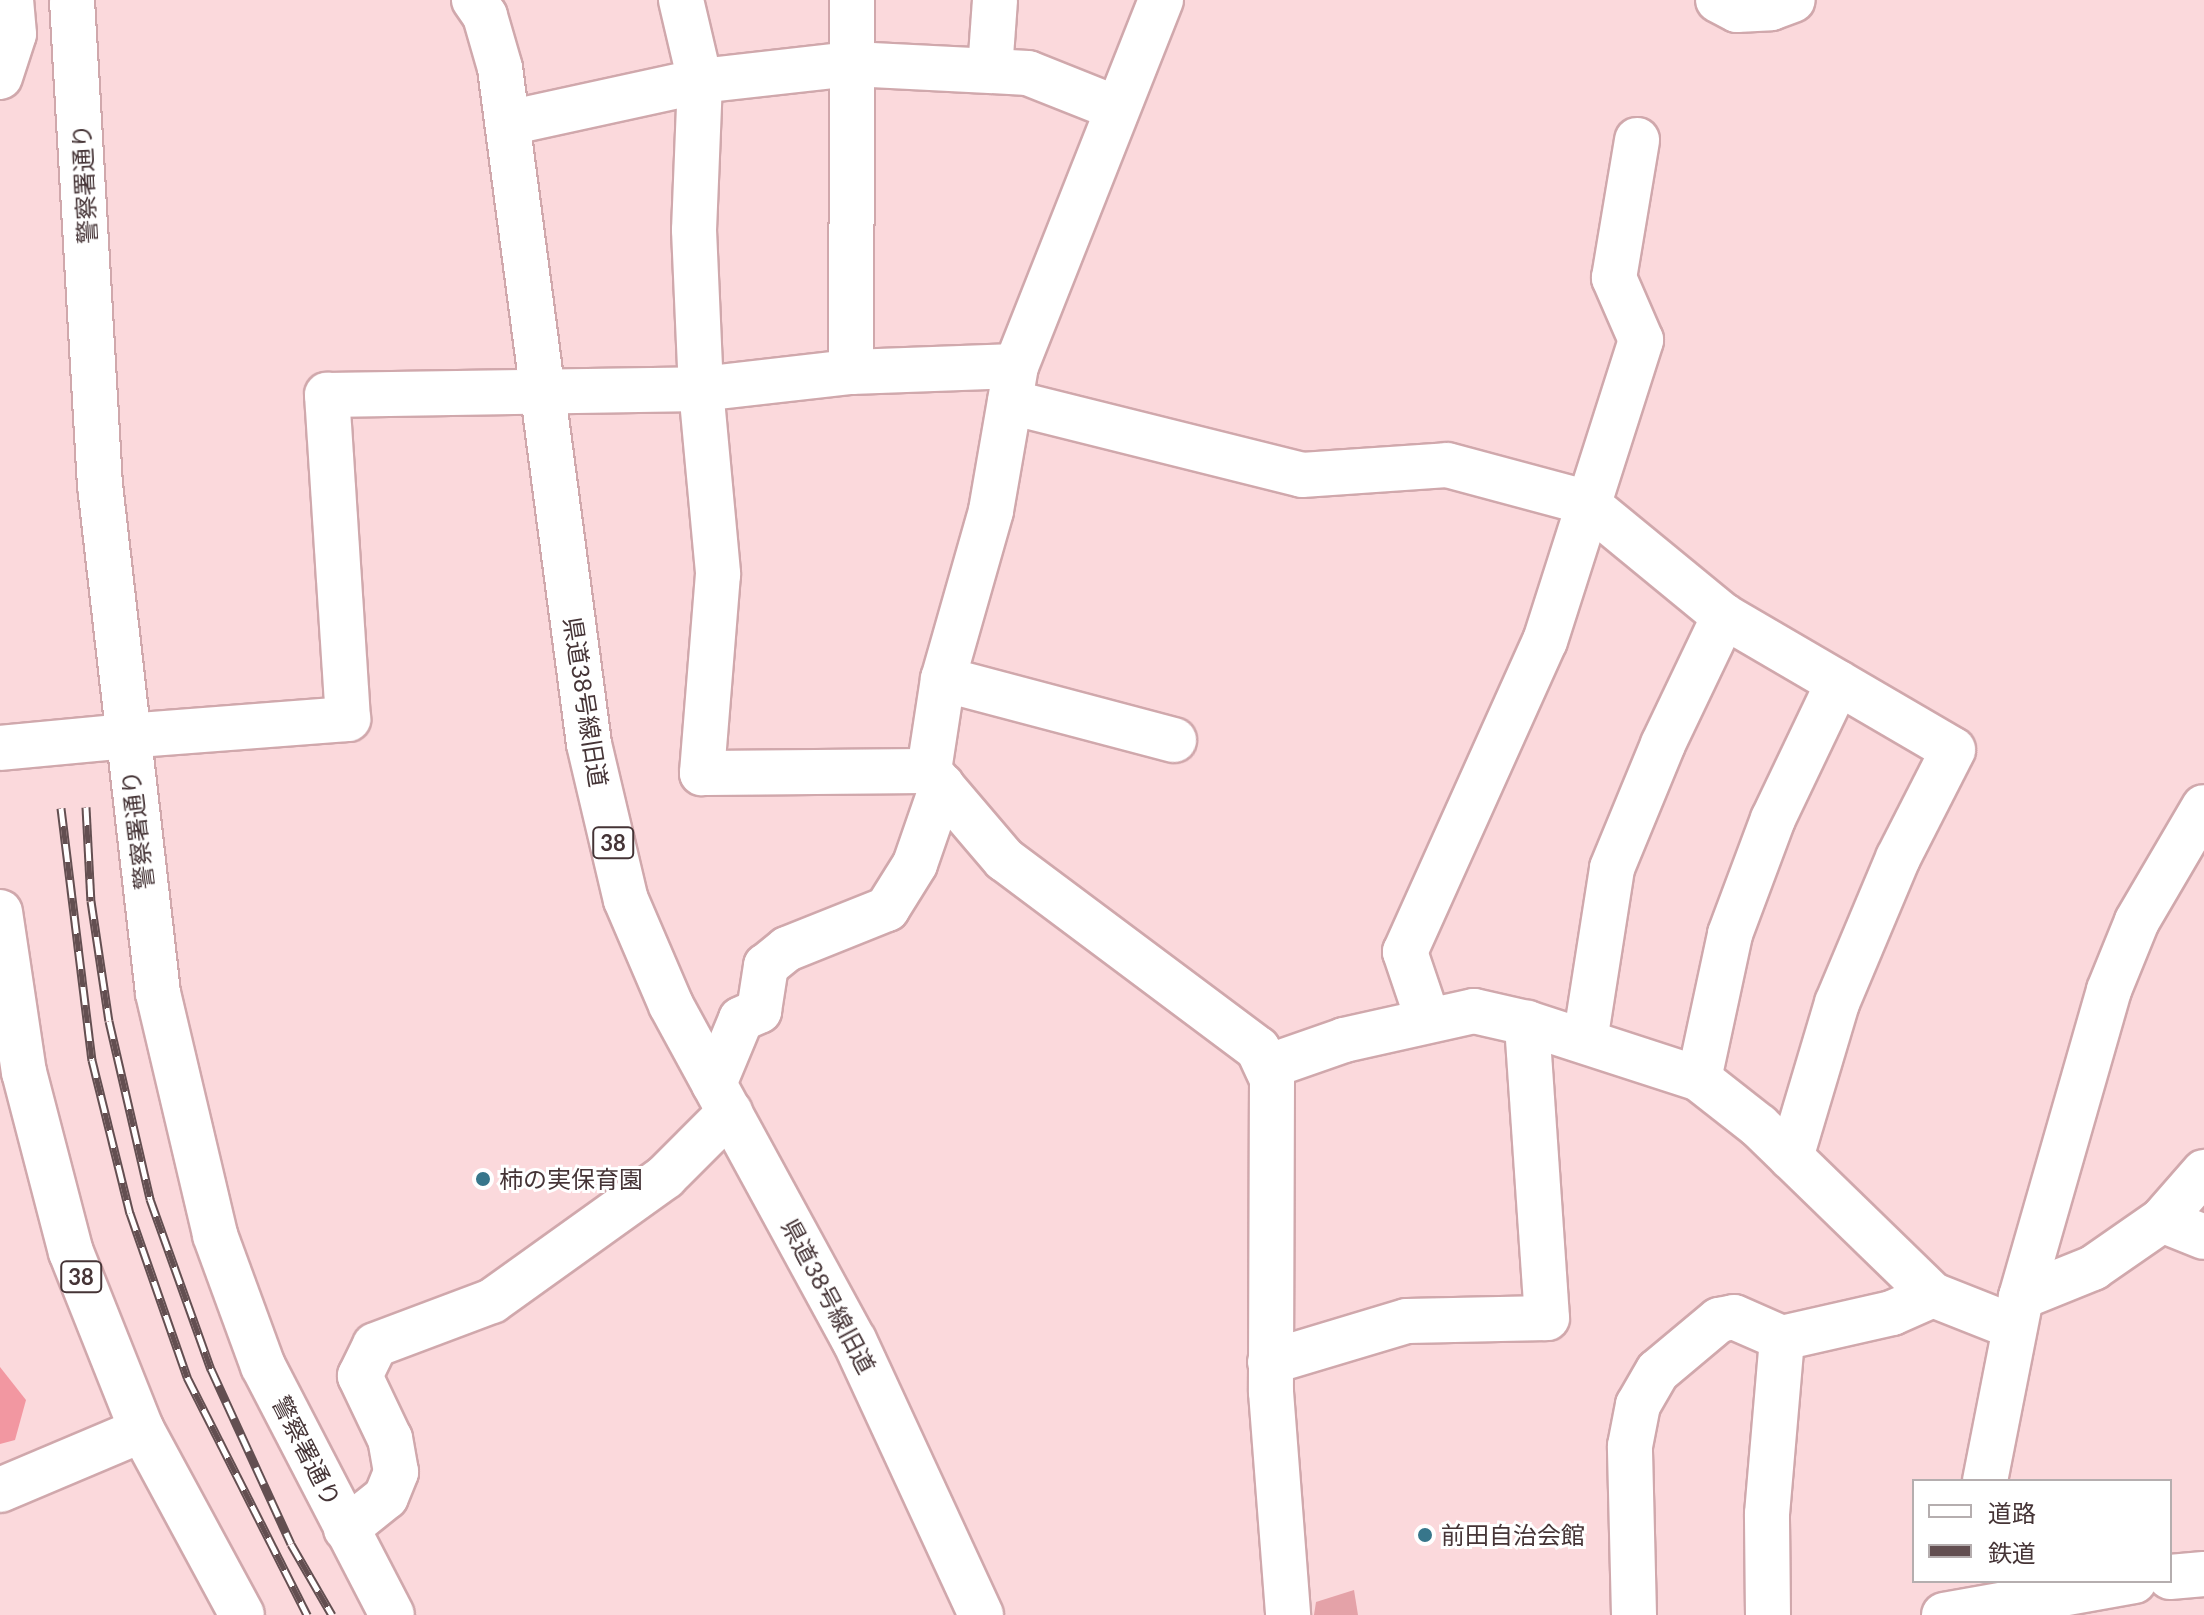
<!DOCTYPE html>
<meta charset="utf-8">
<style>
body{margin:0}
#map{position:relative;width:2204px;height:1615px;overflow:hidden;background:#fbd9dc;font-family:Lato,"Noto Sans JP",sans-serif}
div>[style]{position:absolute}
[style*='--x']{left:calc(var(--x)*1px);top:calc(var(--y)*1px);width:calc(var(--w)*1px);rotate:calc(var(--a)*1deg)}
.green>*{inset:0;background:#e4a2a8}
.forest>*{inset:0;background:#f297a1}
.roads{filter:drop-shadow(2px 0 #d0a8ac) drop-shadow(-2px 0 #d0a8ac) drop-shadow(0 2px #d0a8ac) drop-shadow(0 -2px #d0a8ac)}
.minor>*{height:44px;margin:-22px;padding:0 22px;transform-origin:22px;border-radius:22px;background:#fff}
.major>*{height:44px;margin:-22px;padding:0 22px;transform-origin:22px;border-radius:22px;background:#fff}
.rail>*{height:9px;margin-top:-4.5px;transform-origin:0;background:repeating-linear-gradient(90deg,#fff 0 18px,#634f51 0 36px);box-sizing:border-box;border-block:2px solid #634f51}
.dots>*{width:22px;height:22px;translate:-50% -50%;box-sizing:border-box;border:4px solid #fff;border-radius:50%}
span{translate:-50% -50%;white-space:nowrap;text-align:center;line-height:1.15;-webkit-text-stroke:6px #fff;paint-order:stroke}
.shield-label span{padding:2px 6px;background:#fff;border:2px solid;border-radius:6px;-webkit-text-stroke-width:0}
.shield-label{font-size:22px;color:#453436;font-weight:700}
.street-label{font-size:24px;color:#453436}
.poi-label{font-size:24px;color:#453436}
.left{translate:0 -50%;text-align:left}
.legend{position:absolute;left:1912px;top:1479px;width:260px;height:104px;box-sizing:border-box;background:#fff;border:2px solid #b5aeaf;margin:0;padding:10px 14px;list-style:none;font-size:24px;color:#453436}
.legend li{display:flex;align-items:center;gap:16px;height:40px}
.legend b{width:40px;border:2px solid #b5aeaf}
</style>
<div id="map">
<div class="green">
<div style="clip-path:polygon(1354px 1590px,1358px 1615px,1314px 1615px,1316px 1602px)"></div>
</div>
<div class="forest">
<div style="clip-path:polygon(0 1367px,26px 1400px,15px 1440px,0 1444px)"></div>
</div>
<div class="roads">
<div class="minor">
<div style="--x:681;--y:0;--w:83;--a:76.8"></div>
<div style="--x:700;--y:81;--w:149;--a:92.3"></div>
<div style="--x:694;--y:230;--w:159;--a:87.5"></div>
<div style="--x:701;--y:389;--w:186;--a:84.7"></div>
<div style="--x:718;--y:574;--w:200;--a:94.6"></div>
<div style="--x:702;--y:773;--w:227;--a:-0.5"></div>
<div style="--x:1161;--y:0;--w:394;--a:111.6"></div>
<div style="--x:1016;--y:366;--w:147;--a:99.8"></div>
<div style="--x:991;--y:511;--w:175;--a:105.9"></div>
<div style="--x:943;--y:679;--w:93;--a:98.7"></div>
<div style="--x:929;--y:771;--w:116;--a:49.6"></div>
<div style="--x:1004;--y:859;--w:317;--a:36.8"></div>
<div style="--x:1258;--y:1049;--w:33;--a:65"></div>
<div style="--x:1272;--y:1079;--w:313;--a:90.2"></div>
<div style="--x:1271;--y:1392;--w:224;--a:85.6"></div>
<div style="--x:1718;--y:0;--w:21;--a:28"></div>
<div style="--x:1737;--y:10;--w:34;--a:-3"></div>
<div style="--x:1771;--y:8;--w:23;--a:-20"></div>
<div style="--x:990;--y:70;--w:70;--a:-85.9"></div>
<div style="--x:508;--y:123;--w:197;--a:-12.3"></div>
<div style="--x:700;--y:81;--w:153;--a:-6.4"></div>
<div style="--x:852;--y:64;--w:176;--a:2.9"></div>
<div style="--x:1028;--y:73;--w:95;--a:21.7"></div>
<div style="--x:851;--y:372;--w:372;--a:-89.8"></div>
<div style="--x:1010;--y:402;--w:301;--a:14"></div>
<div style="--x:1302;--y:475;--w:145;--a:-3.9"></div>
<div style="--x:1447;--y:465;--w:143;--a:15"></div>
<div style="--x:1585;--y:502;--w:180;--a:39.4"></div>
<div style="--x:1724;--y:616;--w:265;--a:30.3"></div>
<div style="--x:1953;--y:750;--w:121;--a:117"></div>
<div style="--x:1898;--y:858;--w:157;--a:112.8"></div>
<div style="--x:1837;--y:1003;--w:161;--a:106.6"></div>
<div style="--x:943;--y:679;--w:239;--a:14.8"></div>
<div style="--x:126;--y:736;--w:223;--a:-4.4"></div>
<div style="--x:348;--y:719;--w:325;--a:-93.7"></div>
<div style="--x:327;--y:395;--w:374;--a:-0.9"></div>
<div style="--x:701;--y:389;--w:151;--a:-6.5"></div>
<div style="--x:851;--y:372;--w:165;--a:-2.1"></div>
<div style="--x:1428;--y:1020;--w:72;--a:-108.7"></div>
<div style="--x:1405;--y:952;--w:341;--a:-65.8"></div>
<div style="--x:1545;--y:641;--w:316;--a:-72.3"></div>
<div style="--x:1641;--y:340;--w:68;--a:-113.5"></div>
<div style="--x:1614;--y:278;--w:140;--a:-80.5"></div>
<div style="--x:1585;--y:1041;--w:175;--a:-81.1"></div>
<div style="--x:1612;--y:868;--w:134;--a:-67.6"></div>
<div style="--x:1663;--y:744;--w:142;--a:-64.5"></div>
<div style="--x:1267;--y:1067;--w:82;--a:-19.3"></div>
<div style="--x:1344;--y:1040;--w:133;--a:-12.6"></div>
<div style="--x:1474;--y:1011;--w:54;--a:12.8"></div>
<div style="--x:1527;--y:1023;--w:181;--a:18"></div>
<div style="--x:1699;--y:1079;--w:76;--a:38.1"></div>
<div style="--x:1759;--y:1126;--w:243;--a:44.2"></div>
<div style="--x:1933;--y:1295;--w:87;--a:21.6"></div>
<div style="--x:1699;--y:1079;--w:148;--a:-77.9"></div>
<div style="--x:1730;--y:934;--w:123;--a:-69.5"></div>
<div style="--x:1773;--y:819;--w:151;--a:-64.5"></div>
<div style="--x:714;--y:1084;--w:70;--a:-67.4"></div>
<div style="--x:741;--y:1019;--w:20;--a:-24"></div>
<div style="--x:759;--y:1011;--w:46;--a:-81.2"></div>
<div style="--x:766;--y:966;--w:27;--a:-39"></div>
<div style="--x:787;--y:949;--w:108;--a:-21.8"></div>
<div style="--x:887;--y:909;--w:53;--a:-58.1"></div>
<div style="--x:915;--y:864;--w:83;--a:-70.9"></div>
<div style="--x:2162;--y:1220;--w:64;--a:-48.8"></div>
<div style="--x:2021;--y:1297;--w:78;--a:-21.9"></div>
<div style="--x:2093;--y:1268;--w:84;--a:-34.8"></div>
<div style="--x:2162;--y:1220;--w:45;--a:22"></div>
<div style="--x:1270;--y:1362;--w:143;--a:-16.7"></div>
<div style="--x:1407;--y:1321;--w:140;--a:-1.2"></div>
<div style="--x:1547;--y:1318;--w:296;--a:-93.9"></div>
<div style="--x:1985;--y:1481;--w:187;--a:-78.9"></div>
<div style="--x:2021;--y:1297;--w:319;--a:-74"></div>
<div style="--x:2109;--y:990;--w:74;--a:-67.9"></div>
<div style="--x:2137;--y:921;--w:132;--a:-59.6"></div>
<div style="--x:0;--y:1490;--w:154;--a:-22.9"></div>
<div style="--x:346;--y:1529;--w:51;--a:-38.7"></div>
<div style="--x:386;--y:1497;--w:27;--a:-68"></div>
<div style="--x:396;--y:1472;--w:34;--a:-100"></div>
<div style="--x:390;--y:1439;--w:70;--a:-115.5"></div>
<div style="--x:360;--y:1376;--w:34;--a:-64"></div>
<div style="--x:375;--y:1345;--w:125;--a:-20.6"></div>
<div style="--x:492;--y:1301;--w:213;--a:-35.6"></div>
<div style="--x:665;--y:1177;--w:92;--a:-45"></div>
<div style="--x:2170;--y:1577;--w:34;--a:-5"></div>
<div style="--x:1634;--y:1615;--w:169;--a:-91.4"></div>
<div style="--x:1630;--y:1446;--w:42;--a:-79"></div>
<div style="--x:1638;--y:1405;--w:39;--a:-60"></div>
<div style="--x:1658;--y:1371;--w:80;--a:-39.9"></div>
<div style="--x:1719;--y:1320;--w:15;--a:-11"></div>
<div style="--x:1734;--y:1317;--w:52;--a:23.6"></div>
<div style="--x:1782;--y:1338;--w:113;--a:-12.8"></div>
<div style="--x:1892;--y:1313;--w:45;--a:-23.7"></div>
<div style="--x:1768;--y:1615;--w:101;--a:-90.6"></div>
<div style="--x:1767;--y:1514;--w:177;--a:-85.1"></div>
<div style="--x:1944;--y:1615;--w:193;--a:-10.1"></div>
</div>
<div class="major">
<div style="--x:72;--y:0;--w:486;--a:86.7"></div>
<div style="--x:100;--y:485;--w:511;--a:83.49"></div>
<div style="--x:158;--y:993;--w:249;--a:76.7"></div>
<div style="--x:215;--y:1235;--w:140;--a:69.9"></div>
<div style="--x:263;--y:1366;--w:280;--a:62.6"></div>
<div style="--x:474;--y:0;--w:19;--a:55"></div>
<div style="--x:485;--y:16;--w:54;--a:73.9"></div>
<div style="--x:500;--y:68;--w:682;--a:82.5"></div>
<div style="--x:589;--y:744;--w:160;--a:76.7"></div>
<div style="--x:626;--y:900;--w:114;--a:66.8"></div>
<div style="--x:671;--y:1005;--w:382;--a:61.4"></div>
<div style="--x:854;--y:1340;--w:303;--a:65.2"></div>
<div style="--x:0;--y:77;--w:45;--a:-72"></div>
<div style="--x:14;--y:34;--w:34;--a:-95"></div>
<div style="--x:0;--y:748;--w:127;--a:-5.4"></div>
<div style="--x:0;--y:912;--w:162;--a:81.5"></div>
<div style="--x:24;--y:1072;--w:186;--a:75.4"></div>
<div style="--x:71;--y:1252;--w:192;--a:68.3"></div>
<div style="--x:142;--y:1430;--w:210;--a:61.6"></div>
</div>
</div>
<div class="rail">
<div style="--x:86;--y:807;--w:94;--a:87"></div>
<div style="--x:91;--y:901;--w:121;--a:81.5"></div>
<div style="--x:109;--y:1021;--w:183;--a:77"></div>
<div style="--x:150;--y:1199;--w:181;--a:70.3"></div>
<div style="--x:211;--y:1369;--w:192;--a:65.4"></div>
<div style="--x:291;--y:1544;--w:82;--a:60"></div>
<div style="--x:61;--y:808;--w:254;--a:83"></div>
<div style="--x:92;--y:1060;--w:158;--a:76.1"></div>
<div style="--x:130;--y:1213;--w:174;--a:70.8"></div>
<div style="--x:187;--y:1377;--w:267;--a:63.2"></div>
</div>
<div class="dots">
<div style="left:483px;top:1179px;background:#37768b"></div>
<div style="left:1425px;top:1535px;background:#37768b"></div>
</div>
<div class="shield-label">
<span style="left:613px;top:843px">38</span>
<span style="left:81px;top:1277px">38</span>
</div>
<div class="street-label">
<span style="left:84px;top:184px;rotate:-93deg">警察署通り</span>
<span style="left:586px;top:702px;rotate:81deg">県道38号線旧道</span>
<span style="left:137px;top:830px;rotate:-97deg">警察署通り</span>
<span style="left:829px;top:1296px;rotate:62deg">県道38号線旧道</span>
<span style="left:307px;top:1451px;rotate:63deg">警察署通り</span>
</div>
<div class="poi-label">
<span class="left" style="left:499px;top:1179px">柿の実保育園</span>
<span class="left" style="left:1441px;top:1535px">前田自治会館</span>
</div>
<ul class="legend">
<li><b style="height:10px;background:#fff"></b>道路</li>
<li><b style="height:10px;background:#634f51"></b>鉄道</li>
</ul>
</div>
